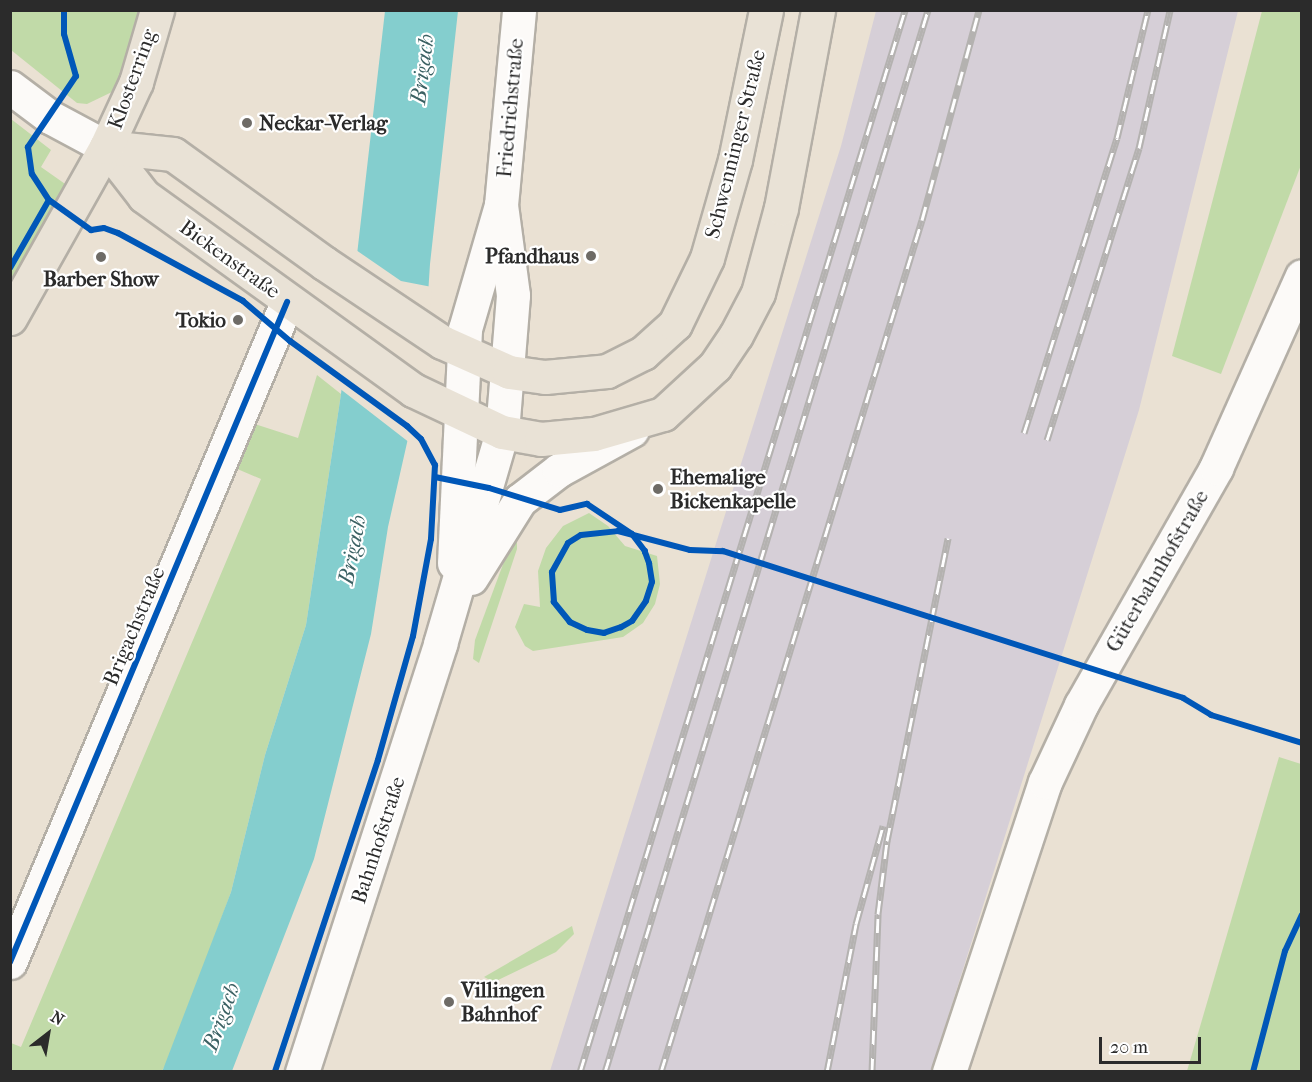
<!DOCTYPE html>
<meta charset="utf-8">
<style>
body{margin:0}
#map{position:relative;width:1312px;height:1082px;overflow:hidden;background:#eae1d3;font-family:"IM FELL French Canon",serif}
div>[style]{position:absolute}
[style*='--x']{left:calc(var(--x)*1px);top:calc(var(--y)*1px);width:calc(var(--w)*1px);rotate:calc(var(--a)*1deg)}
.industrial>*{inset:0;background:#d6cfd7}
.green>*{inset:0;background:#c1daa8}
.water>*{inset:0;background:#84cece}
.pier>*{inset:0;background:#eae1d3}
.roads{filter:drop-shadow(2px 0 #b4afa6) drop-shadow(-2px 0 #b4afa6) drop-shadow(0 2px #b4afa6) drop-shadow(0 -2px #b4afa6)}
.minor>*{height:33px;margin:-16.5px;padding:0 16.5px;transform-origin:16.5px;border-radius:16.5px;background:#fcfaf8}
.major>*{height:33px;margin:-16.5px;padding:0 16.5px;transform-origin:16.5px;border-radius:16.5px;background:#e9e2d6}
.rail>*{height:7px;margin-top:-3.5px;transform-origin:0;background:repeating-linear-gradient(90deg,#fff 0 14px,#b4b2b0 0 28px);box-sizing:border-box;border-block:2px solid #b4b2b0}
.cycleway>*{height:6px;margin:-3px;padding:0 3px;transform-origin:3px;border-radius:3px;background:#0057b8}
.dots>*{width:16px;height:16px;translate:-50% -50%;box-sizing:border-box;border:3px solid #fff;border-radius:50%}
span{translate:-50% -50%;white-space:nowrap;text-align:center;line-height:1.15;-webkit-text-stroke:4.5px #fff;paint-order:stroke}
.street-label{font-size:21px;color:#2b2b2b}
.poi-label{font-size:21px;color:#2b2b2b;font-weight:700}
.left{translate:0 -50%;text-align:left}
.right{translate:-100% -50%;text-align:right}
.water-label{font-size:22px;color:#3b6163;font-style:italic}
.frame{position:absolute;inset:0;border:12px solid #2b2b2b;pointer-events:none}
.north{position:absolute;left:18px;top:1004px;width:60px;height:60px;-webkit-text-stroke:4px #fff;paint-order:stroke;rotate:31deg;font-size:16px;font-weight:700;line-height:24px;text-align:center;color:#2b2b2b}
.north::after{content:'';display:block;margin:auto;width:21px;height:27px;background:#2b2b2b;clip-path:polygon(50% 0,100% 100%,50% 72%,0 100%)}
.scale{position:absolute;left:1099px;top:1037px;width:102px;height:27px;box-sizing:border-box;border:3px solid #2b2b2b;border-top:0;padding-left:8px;font-size:18px;line-height:21px;white-space:nowrap;color:#2b2b2b;-webkit-text-stroke:4px #fff;paint-order:stroke}
</style>
<div id="map">
<div class="industrial">
<div style="clip-path:polygon(876px 11px,1238px 11px,1139px 410px,931px 1071px,550px 1071px,841px 146px)"></div>
</div>
<div class="green">
<div style="clip-path:polygon(10px 11px,142px 11px,114px 91px,87px 104px,77px 103px,11px 50px)"></div>
<div style="clip-path:polygon(1262px 11px,1301px 11px,1301px 165px,1221px 374px,1172px 356px)"></div>
<div style="clip-path:polygon(11px 119px,51px 150px,41px 167px,68px 186px,11px 290px)"></div>
<div style="clip-path:polygon(317px 375px,341px 394px,306px 625px,265px 755px,231px 892px,171px 1055px,162px 1071px,11px 1072px,11px 1043px,21px 1047px,261px 479px,235px 468px,252px 423px,298px 438px)"></div>
<div style="clip-path:polygon(589px 513px,608px 526px,625px 546px,657px 556px,660px 584px,655px 604px,643px 623px,623px 637px,533px 651px,525px 646px,515px 627px,524px 604px,540px 607px,538px 571px,546px 548px,563px 526px)"></div>
<div style="clip-path:polygon(517px 537px,517px 549px,479px 663px,473px 659px,475px 640px,509px 548px)"></div>
<div style="clip-path:polygon(1279px 757px,1301px 764px,1301px 1071px,1187px 1071px)"></div>
<div style="clip-path:polygon(572px 926px,574px 934px,556px 952px,494px 982px,484px 977px)"></div>
</div>
<div class="water">
<div style="clip-path:polygon(385px 11px,458px 11px,430px 264px,423px 372px,388px 527px,371px 634px,314px 859px,232px 1071px,162px 1072px,231px 892px,265px 755px,306px 625px,341px 394px)"></div>
</div>
<div class="pier">
<div style="clip-path:polygon(356px 250px,401px 281px,432px 287px,426px 373px,410px 443px,339px 388px)"></div>
</div>
<div class="roads">
<div class="minor">
<div style="--x:10;--y:87;--w:50;--a:36.9"></div>
<div style="--x:50;--y:117;--w:64;--a:28.2"></div>
<div style="--x:454;--y:563;--w:234;--a:-87.3"></div>
<div style="--x:465;--y:329;--w:129;--a:-73.8"></div>
<div style="--x:501;--y:205;--w:196;--a:-84.7"></div>
<div style="--x:471;--y:578;--w:92;--a:-57.9"></div>
<div style="--x:520;--y:500;--w:49;--a:-37.6"></div>
<div style="--x:559;--y:470;--w:83;--a:-28.7"></div>
<div style="--x:10;--y:962;--w:716;--a:-67.23"></div>
<div style="--x:302;--y:1072;--w:450;--a:-72.1"></div>
<div style="--x:440;--y:644;--w:221;--a:-73.7"></div>
<div style="--x:502;--y:432;--w:137;--a:-85.4"></div>
<div style="--x:513;--y:295;--w:91;--a:-97.6"></div>
<div style="--x:949;--y:1072;--w:305;--a:-71.7"></div>
<div style="--x:1045;--y:782;--w:85;--a:-64.9"></div>
<div style="--x:1081;--y:705;--w:273;--a:-60.3"></div>
<div style="--x:1216;--y:468;--w:210;--a:-65.9"></div>
</div>
<div class="major">
<div style="--x:106;--y:147;--w:62;--a:52.2"></div>
<div style="--x:144;--y:196;--w:332;--a:35.8"></div>
<div style="--x:413;--y:390;--w:98;--a:25.3"></div>
<div style="--x:502;--y:432;--w:40;--a:10"></div>
<div style="--x:541;--y:439;--w:53;--a:-5.4"></div>
<div style="--x:594;--y:434;--w:72;--a:-16.2"></div>
<div style="--x:663;--y:414;--w:71;--a:-42.7"></div>
<div style="--x:715;--y:366;--w:37;--a:-56"></div>
<div style="--x:736;--y:335;--w:47;--a:-62.4"></div>
<div style="--x:758;--y:293;--w:88;--a:-74.9"></div>
<div style="--x:781;--y:208;--w:201;--a:-79.4"></div>
<div style="--x:106;--y:147;--w:67;--a:6"></div>
<div style="--x:173;--y:154;--w:186;--a:35.8"></div>
<div style="--x:324;--y:263;--w:142;--a:33.8"></div>
<div style="--x:442;--y:342;--w:73;--a:24.1"></div>
<div style="--x:509;--y:372;--w:36;--a:8"></div>
<div style="--x:545;--y:377;--w:62;--a:-5.5"></div>
<div style="--x:607;--y:371;--w:40;--a:-26.6"></div>
<div style="--x:643;--y:353;--w:43;--a:-42.2"></div>
<div style="--x:675;--y:324;--w:73;--a:-64.1"></div>
<div style="--x:707;--y:258;--w:102;--a:-74.1"></div>
<div style="--x:735;--y:160;--w:153;--a:-78.3"></div>
<div style="--x:10;--y:318;--w:196;--a:-60.7"></div>
<div style="--x:106;--y:147;--w:72;--a:-65.2"></div>
<div style="--x:136;--y:82;--w:75;--a:-73.7"></div>
</div>
</div>
<div class="rail">
<div style="--x:1024;--y:433;--w:309;--a:-72.5"></div>
<div style="--x:1117;--y:138;--w:132;--a:-76.4"></div>
<div style="--x:1047;--y:440;--w:306;--a:-72.5"></div>
<div style="--x:1139;--y:148;--w:141;--a:-77.3"></div>
<div style="--x:580;--y:1072;--w:1111;--a:-72.98"></div>
<div style="--x:605;--y:1072;--w:1110;--a:-73.08"></div>
<div style="--x:661;--y:1072;--w:891;--a:-72.97"></div>
<div style="--x:922;--y:220;--w:218;--a:-74.8"></div>
<div style="--x:827;--y:1072;--w:151;--a:-78.9"></div>
<div style="--x:856;--y:924;--w:102;--a:-74.6"></div>
<div style="--x:872;--y:1072;--w:158;--a:-87.8"></div>
<div style="--x:878;--y:914;--w:74;--a:-83"></div>
<div style="--x:887;--y:841;--w:309;--a:-78.6"></div>
</div>
<div class="cycleway">
<div style="--x:64;--y:10;--w:24;--a:90"></div>
<div style="--x:64;--y:34;--w:44;--a:74.1"></div>
<div style="--x:76;--y:76;--w:86;--a:124.1"></div>
<div style="--x:28;--y:147;--w:27;--a:82"></div>
<div style="--x:32;--y:174;--w:31;--a:57"></div>
<div style="--x:49;--y:200;--w:52;--a:35.5"></div>
<div style="--x:91;--y:230;--w:13;--a:-9"></div>
<div style="--x:104;--y:228;--w:15;--a:20"></div>
<div style="--x:118;--y:233;--w:142;--a:28.5"></div>
<div style="--x:243;--y:301;--w:62;--a:40.4"></div>
<div style="--x:290;--y:341;--w:145;--a:36"></div>
<div style="--x:407;--y:426;--w:19;--a:43"></div>
<div style="--x:421;--y:439;--w:30;--a:62"></div>
<div style="--x:435;--y:465;--w:74;--a:93.1"></div>
<div style="--x:431;--y:539;--w:99;--a:100.5"></div>
<div style="--x:413;--y:636;--w:129;--a:105.8"></div>
<div style="--x:378;--y:760;--w:329;--a:108.3"></div>
<div style="--x:10;--y:268;--w:78;--a:-60.2"></div>
<div style="--x:435;--y:477;--w:55;--a:11.5"></div>
<div style="--x:489;--y:488;--w:74;--a:17.2"></div>
<div style="--x:560;--y:510;--w:28;--a:-13"></div>
<div style="--x:587;--y:504;--w:54;--a:33.7"></div>
<div style="--x:632;--y:534;--w:21;--a:53"></div>
<div style="--x:645;--y:551;--w:1;--a:90"></div>
<div style="--x:645;--y:552;--w:12;--a:70"></div>
<div style="--x:649;--y:563;--w:19;--a:81"></div>
<div style="--x:652;--y:582;--w:20;--a:108"></div>
<div style="--x:646;--y:601;--w:24;--a:125"></div>
<div style="--x:632;--y:621;--w:13;--a:151"></div>
<div style="--x:621;--y:627;--w:18;--a:161"></div>
<div style="--x:604;--y:633;--w:17;--a:-170"></div>
<div style="--x:587;--y:630;--w:19;--a:-155"></div>
<div style="--x:570;--y:622;--w:26;--a:-129"></div>
<div style="--x:554;--y:602;--w:30;--a:-94"></div>
<div style="--x:552;--y:572;--w:33;--a:-61"></div>
<div style="--x:568;--y:543;--w:15;--a:-32"></div>
<div style="--x:581;--y:535;--w:37;--a:-6"></div>
<div style="--x:618;--y:531;--w:74;--a:14.8"></div>
<div style="--x:690;--y:550;--w:33;--a:2"></div>
<div style="--x:723;--y:551;--w:483;--a:17.7"></div>
<div style="--x:1183;--y:698;--w:33;--a:31"></div>
<div style="--x:1211;--y:715;--w:95;--a:17.1"></div>
<div style="--x:10;--y:962;--w:716;--a:-67.23"></div>
<div style="--x:1253;--y:1072;--w:125;--a:-75.2"></div>
<div style="--x:1285;--y:951;--w:40;--a:-65"></div>
</div>
<div class="dots">
<div style="left:247px;top:123px;background:#6e6b66"></div>
<div style="left:591px;top:256px;background:#6e6b66"></div>
<div style="left:101px;top:257px;background:#6e6b66"></div>
<div style="left:238px;top:320px;background:#6e6b66"></div>
<div style="left:658px;top:489px;background:#6e6b66"></div>
<div style="left:449px;top:1002px;background:#6e6b66"></div>
</div>
<div class="street-label">
<span style="left:132px;top:79px;rotate:-70deg">Klosterring</span>
<span style="left:510px;top:108px;rotate:-85deg">Friedrichstraße</span>
<span style="left:735px;top:144px;rotate:-76deg">Schwenninger Straße</span>
<span style="left:230px;top:259px;rotate:36deg">Bickenstraße</span>
<span style="left:1157px;top:571px;rotate:-60deg">Güterbahnhofstraße</span>
<span style="left:134px;top:626px;rotate:-67deg">Brigachstraße</span>
<span style="left:378px;top:840px;rotate:-72deg">Bahnhofstraße</span>
</div>
<div class="poi-label">
<span class="left" style="left:259px;top:123px">Neckar-Verlag</span>
<span class="right" style="left:579px;top:256px">Pfandhaus</span>
<span style="left:101px;top:279px">Barber Show</span>
<span class="right" style="left:226px;top:320px">Tokio</span>
<span class="left" style="left:670px;top:489px">Ehemalige<br>Bickenkapelle</span>
<span class="left" style="left:461px;top:1002px">Villingen<br>Bahnhof</span>
</div>
<div class="water-label">
<span style="left:423px;top:69px;rotate:-83deg">Brigach</span>
<span style="left:353px;top:550px;rotate:-79deg">Brigach</span>
<span style="left:222px;top:1017px;rotate:-70deg">Brigach</span>
</div>
<div class="frame"></div>
<div class="north">N</div>
<div class="scale">20 m</div>
</div>
